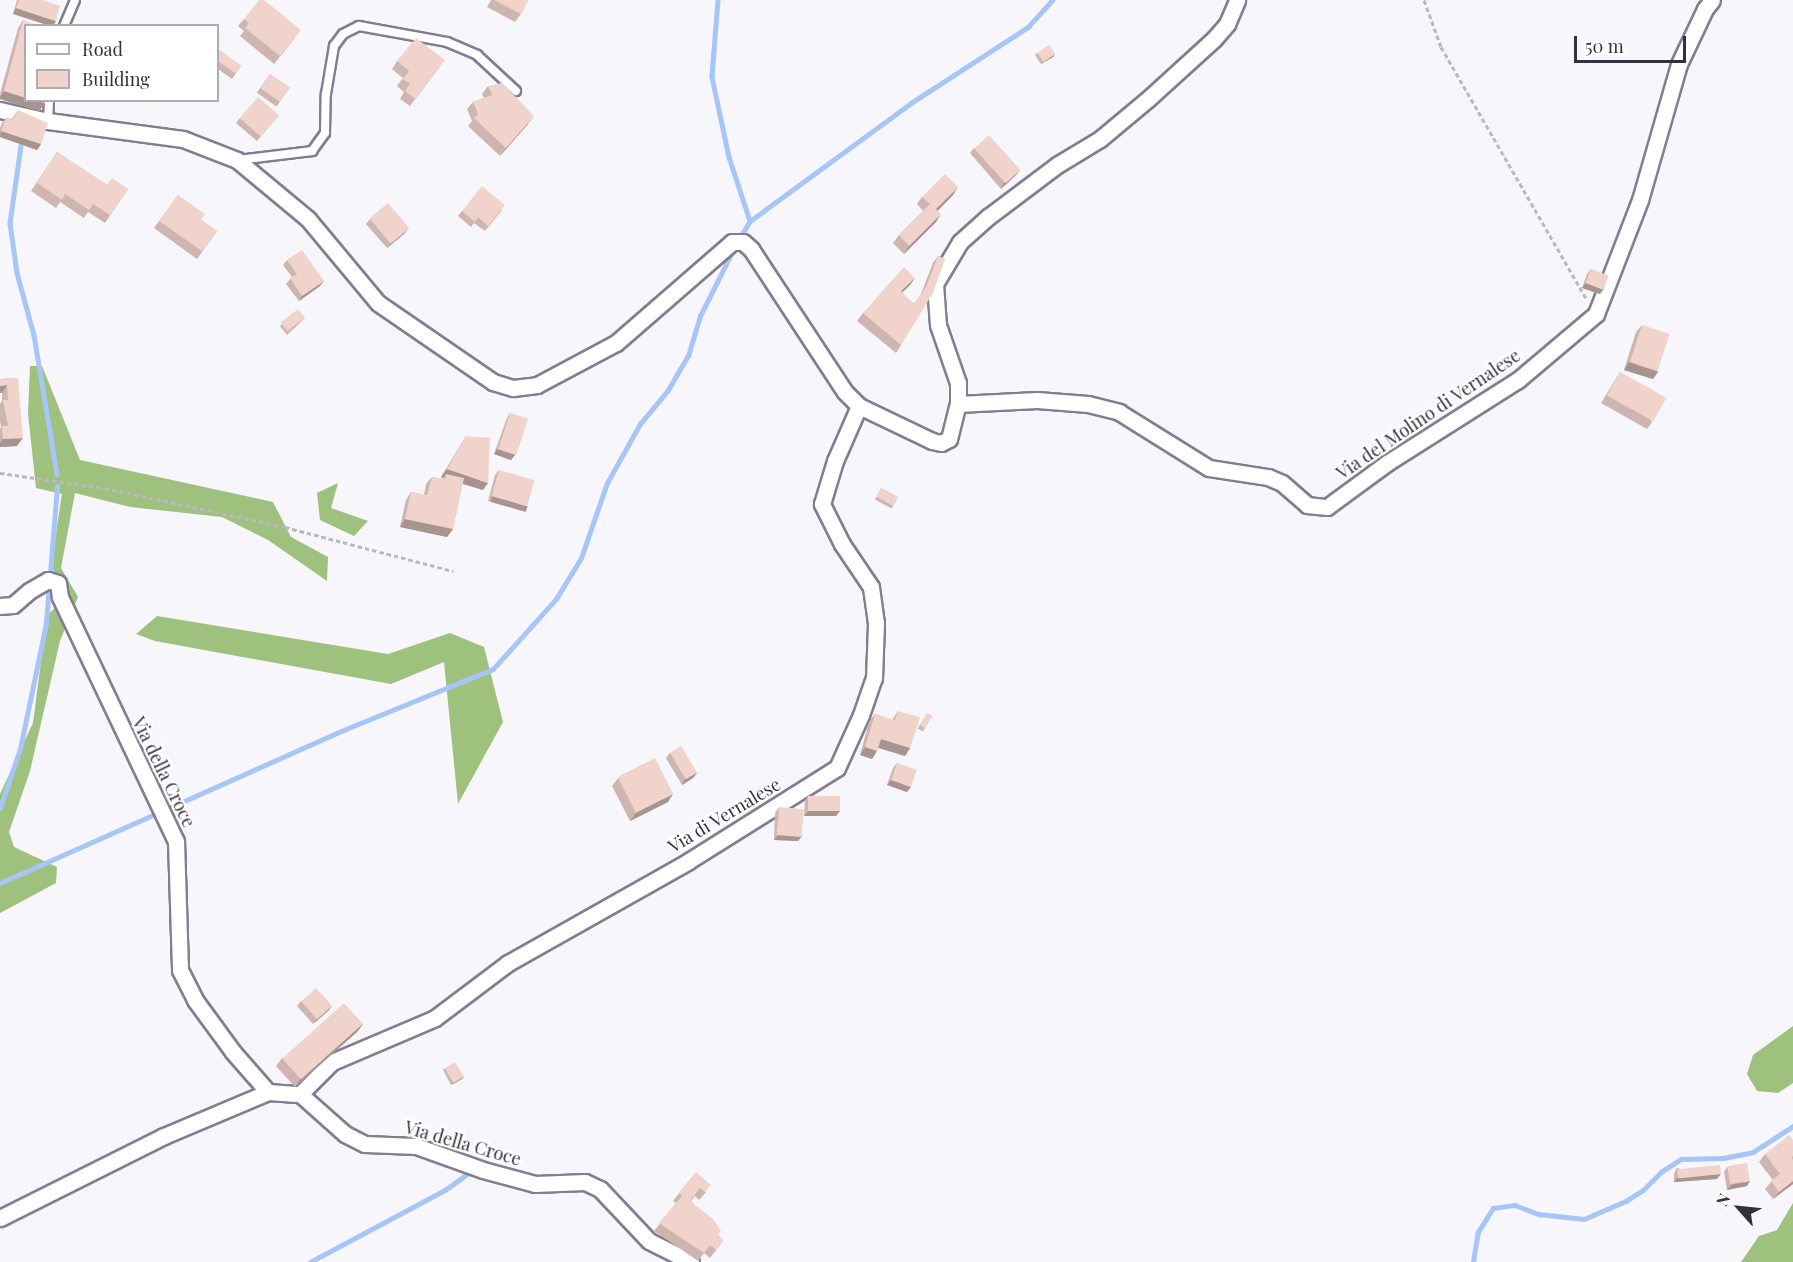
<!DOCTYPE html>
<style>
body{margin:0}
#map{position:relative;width:1793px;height:1262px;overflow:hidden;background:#f7f6fb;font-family:"Playfair Display",serif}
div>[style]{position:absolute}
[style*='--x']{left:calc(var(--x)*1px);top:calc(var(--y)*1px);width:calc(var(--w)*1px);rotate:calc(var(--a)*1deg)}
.forest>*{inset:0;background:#9ec17d}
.stream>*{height:4.5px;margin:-2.25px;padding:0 2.25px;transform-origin:2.25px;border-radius:2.25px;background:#a7c5f9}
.path>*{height:3px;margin-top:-1.5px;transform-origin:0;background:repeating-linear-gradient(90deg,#b9b8be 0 4.5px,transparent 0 7.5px)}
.roads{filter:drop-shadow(2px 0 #827d93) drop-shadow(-2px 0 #827d93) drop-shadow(0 2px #827d93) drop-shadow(0 -2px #827d93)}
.service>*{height:8px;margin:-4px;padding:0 4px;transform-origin:4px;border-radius:4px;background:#fff}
.minor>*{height:15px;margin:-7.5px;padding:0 7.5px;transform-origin:7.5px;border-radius:7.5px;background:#fff}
.wall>*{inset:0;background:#ceb5af;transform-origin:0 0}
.shaded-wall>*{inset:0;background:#a8948e;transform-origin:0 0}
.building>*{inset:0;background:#f0d3cb;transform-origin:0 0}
span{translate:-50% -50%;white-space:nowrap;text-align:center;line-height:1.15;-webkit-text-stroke:4.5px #fff;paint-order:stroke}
.street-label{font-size:18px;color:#33313b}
.legend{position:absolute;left:24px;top:24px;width:195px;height:78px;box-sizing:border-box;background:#fff;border:2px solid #adadb1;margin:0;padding:8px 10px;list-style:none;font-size:18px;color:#33313b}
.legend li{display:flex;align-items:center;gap:12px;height:30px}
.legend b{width:30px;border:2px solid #adadb1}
.north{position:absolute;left:1709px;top:1178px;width:60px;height:60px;-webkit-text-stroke:4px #fff;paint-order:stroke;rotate:297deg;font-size:16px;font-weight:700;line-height:24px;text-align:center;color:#33313b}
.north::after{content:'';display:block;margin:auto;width:21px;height:27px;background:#33313b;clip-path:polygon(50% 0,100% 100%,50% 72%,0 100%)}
.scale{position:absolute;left:1574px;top:36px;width:112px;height:27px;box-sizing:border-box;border:3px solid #33313b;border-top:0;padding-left:8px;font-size:18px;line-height:21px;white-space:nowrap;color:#33313b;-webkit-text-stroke:4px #fff;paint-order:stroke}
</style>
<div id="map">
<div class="forest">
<div style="clip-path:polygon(30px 366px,42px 366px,80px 460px,273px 502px,291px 537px,328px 557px,327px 581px,268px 540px,222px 517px,130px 507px,75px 493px,61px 568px,78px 597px,60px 641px,30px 771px,9px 832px,14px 847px,57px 867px,56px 883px,0 913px,0 794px,33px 723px,47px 615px,69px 596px,51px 566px,62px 494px,36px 488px,28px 414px)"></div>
<div style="clip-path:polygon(338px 483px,331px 508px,368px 521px,354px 536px,320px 520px,317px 493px)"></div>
<div style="clip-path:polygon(157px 616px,388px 654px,450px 633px,484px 647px,503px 722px,458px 804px,444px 662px,391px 684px,155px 641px,136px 634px)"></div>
<div style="clip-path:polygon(1793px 1026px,1793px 1083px,1778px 1093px,1757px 1091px,1747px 1074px,1753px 1055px)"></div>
<div style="clip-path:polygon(1793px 1203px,1793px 1262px,1741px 1262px,1759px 1236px,1777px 1230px)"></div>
</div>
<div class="stream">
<div style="--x:718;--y:0;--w:77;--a:94.5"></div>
<div style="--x:712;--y:77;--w:82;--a:78"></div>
<div style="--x:729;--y:157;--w:67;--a:71.8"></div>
<div style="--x:22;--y:139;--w:85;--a:98.1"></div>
<div style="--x:10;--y:223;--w:50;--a:82"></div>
<div style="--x:17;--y:273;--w:64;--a:74.7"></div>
<div style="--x:34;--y:335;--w:141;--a:80.6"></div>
<div style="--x:739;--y:239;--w:21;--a:-59"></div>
<div style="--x:750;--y:221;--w:200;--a:-36.2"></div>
<div style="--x:911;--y:103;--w:140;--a:-33"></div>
<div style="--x:1028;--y:27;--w:36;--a:-48"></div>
<div style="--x:0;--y:808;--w:62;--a:-71.3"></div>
<div style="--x:20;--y:749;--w:129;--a:-78.3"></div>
<div style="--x:46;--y:623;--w:137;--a:-85.4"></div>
<div style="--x:0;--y:883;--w:373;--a:-24"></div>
<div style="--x:341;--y:731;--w:164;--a:-22.2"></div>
<div style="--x:493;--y:669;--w:94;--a:-48"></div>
<div style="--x:556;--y:599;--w:48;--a:-58.6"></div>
<div style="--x:581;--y:558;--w:79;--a:-70.9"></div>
<div style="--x:607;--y:483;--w:68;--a:-60.8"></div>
<div style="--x:640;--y:424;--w:44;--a:-50.5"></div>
<div style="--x:668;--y:390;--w:39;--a:-60"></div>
<div style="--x:688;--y:356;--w:42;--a:-73.3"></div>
<div style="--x:700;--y:316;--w:78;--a:-63.4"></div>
<div style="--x:310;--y:1262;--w:153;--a:-28.1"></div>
<div style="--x:445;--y:1190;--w:29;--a:-36"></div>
<div style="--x:1473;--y:1262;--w:30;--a:-81"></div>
<div style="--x:1478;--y:1232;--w:28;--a:-58"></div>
<div style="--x:1493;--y:1208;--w:22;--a:-8"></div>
<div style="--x:1515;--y:1205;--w:26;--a:21"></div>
<div style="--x:1539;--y:1214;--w:45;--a:6.3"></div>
<div style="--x:1584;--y:1219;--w:46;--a:-23.2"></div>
<div style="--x:1626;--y:1201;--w:20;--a:-33"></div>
<div style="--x:1643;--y:1190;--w:25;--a:-45"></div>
<div style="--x:1661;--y:1172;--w:24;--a:-33"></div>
<div style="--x:1681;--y:1159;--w:42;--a:-1.4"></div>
<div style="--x:1723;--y:1158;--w:31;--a:-11"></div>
<div style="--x:1753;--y:1152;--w:48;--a:-33"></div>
</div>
<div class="path">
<div style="--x:1424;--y:0;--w:50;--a:70.1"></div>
<div style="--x:1441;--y:47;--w:290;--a:60"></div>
<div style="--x:0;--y:473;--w:106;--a:8.1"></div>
<div style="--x:105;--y:488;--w:184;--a:12.2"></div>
<div style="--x:285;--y:527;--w:174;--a:14.7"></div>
</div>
<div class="roads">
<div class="service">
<div style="--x:64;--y:26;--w:28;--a:-67"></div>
<div style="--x:48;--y:121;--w:21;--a:-87"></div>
<div style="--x:238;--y:160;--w:75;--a:-6.9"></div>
<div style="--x:312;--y:151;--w:22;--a:-54"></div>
<div style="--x:325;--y:133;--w:39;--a:-89"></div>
<div style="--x:326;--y:94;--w:49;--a:-80.5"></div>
<div style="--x:334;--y:46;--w:15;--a:-53"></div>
<div style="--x:343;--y:34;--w:18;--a:-27"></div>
<div style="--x:359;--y:26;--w:89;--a:10.3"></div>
<div style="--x:447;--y:42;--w:33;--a:23"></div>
<div style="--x:477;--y:55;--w:53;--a:42.7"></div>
</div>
<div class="minor">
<div style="--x:0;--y:110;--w:49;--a:12.9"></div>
<div style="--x:48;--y:121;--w:136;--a:7.6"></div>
<div style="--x:183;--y:139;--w:58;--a:21.3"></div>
<div style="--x:237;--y:160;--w:92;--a:39.7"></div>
<div style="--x:308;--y:219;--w:109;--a:50.2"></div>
<div style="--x:378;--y:303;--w:140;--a:34.5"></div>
<div style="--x:493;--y:382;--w:21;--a:17"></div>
<div style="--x:513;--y:388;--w:24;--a:-7"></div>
<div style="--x:537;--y:385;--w:89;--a:-28"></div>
<div style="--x:616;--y:343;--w:154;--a:-41"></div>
<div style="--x:732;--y:242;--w:11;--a:0"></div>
<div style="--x:743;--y:242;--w:11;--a:41"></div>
<div style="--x:751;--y:249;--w:171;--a:56.7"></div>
<div style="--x:845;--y:392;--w:20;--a:45"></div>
<div style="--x:859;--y:406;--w:81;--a:25.6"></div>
<div style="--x:932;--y:441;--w:9;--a:13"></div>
<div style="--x:941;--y:443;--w:9;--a:-27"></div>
<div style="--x:949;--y:439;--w:36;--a:-76"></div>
<div style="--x:958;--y:404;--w:21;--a:-90"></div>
<div style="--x:958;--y:383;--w:61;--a:-109"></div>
<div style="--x:938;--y:325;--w:41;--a:-94.2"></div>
<div style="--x:935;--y:284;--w:49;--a:-59.2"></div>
<div style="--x:960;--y:242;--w:38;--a:-42"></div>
<div style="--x:988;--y:217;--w:86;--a:-37"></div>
<div style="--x:1057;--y:165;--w:50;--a:-31.2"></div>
<div style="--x:1100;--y:139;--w:62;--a:-39.8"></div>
<div style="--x:1148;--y:99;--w:89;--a:-42.3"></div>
<div style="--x:1214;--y:39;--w:20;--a:-49"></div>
<div style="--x:1227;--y:24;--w:26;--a:-67"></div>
<div style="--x:958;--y:404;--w:79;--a:-2.9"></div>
<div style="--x:1037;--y:400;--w:51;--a:4.5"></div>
<div style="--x:1088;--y:404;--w:32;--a:14"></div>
<div style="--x:1119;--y:412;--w:106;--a:31.9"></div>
<div style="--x:1209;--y:468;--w:60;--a:8.7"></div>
<div style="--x:1268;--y:477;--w:15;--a:23"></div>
<div style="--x:1282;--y:483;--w:33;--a:41"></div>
<div style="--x:1307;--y:505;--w:20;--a:6"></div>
<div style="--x:1327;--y:507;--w:74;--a:-36.3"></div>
<div style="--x:1387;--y:463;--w:155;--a:-32.4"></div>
<div style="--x:1518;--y:380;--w:102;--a:-40.2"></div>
<div style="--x:1596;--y:314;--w:122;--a:-68.9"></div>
<div style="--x:1640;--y:200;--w:141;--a:-74"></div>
<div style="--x:1679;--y:64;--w:61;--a:-64.7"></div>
<div style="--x:1705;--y:9;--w:11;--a:-52"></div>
<div style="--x:0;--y:606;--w:13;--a:-4"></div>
<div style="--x:13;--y:605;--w:21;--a:-41"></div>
<div style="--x:29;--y:591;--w:22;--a:-30"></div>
<div style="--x:48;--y:580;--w:10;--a:17"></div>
<div style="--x:58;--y:583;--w:14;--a:82"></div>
<div style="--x:60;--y:597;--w:270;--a:64.6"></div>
<div style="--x:176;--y:841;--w:129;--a:88.2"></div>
<div style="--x:180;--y:970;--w:34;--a:63"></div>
<div style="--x:195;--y:1000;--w:64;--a:53.8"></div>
<div style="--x:233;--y:1052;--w:53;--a:48.8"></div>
<div style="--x:268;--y:1092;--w:32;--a:4"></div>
<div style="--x:300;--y:1094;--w:60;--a:41.6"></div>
<div style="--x:345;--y:1134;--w:22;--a:27"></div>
<div style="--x:365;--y:1144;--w:51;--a:2.2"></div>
<div style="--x:416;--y:1146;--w:71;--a:19.7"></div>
<div style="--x:483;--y:1170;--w:54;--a:15.1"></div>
<div style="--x:535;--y:1184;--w:50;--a:-2.3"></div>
<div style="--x:585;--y:1182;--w:17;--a:25"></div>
<div style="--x:600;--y:1189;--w:71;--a:46.7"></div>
<div style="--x:649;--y:1241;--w:47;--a:26.6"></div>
<div style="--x:300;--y:1094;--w:45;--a:-45"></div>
<div style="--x:332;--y:1062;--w:112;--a:-23.1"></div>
<div style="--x:435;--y:1018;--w:91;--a:-37"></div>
<div style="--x:508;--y:963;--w:206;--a:-29.4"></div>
<div style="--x:687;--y:862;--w:177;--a:-32.1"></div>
<div style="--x:837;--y:768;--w:58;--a:-65.6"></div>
<div style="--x:861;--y:715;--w:39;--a:-71"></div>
<div style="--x:874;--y:678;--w:55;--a:-87.9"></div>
<div style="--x:876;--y:623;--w:36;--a:-98"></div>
<div style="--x:871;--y:587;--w:52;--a:-124"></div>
<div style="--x:842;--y:544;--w:45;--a:-116.6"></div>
<div style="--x:822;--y:504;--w:45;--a:-73.2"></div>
<div style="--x:835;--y:461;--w:60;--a:-66.4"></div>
<div style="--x:0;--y:1218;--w:183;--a:-26.6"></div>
<div style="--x:164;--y:1136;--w:113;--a:-22.9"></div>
</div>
</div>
<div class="wall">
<div style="clip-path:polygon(17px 0,42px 0,13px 14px)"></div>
<div style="clip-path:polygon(490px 0,528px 0,521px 14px,515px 22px,487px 7px,491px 0)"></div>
<div style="clip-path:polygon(244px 19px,295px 38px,274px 64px,240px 36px,244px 31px,238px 26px)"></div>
<div style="clip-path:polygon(23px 20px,26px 100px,45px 103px,39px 111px,0 99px,0 94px,18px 28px)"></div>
<div style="clip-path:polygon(218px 49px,241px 66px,232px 79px,218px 69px)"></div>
<div style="clip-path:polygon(1037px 53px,1055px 54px,1053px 57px,1041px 64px,1035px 55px)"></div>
<div style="clip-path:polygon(397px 61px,439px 68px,410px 106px,400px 99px,404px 92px,397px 86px,403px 78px,392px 69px)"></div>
<div style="left:270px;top:74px;width:24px;height:23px;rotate:35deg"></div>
<div style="clip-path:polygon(488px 86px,528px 124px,500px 156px,468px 126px,472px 121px,467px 109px,473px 102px,484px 98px,482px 94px)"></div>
<div style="clip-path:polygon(18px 110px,41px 144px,37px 150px,0 137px,0 128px,2px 123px,6px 118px,12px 119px)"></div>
<div style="clip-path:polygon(279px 115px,257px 141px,236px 123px,240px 118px)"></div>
<div style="clip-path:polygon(974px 148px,1020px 170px,1016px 175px,1001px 189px,970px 153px)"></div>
<div style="clip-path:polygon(57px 152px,107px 185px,128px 189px,105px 223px,88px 212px,84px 218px,60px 202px,56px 208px,31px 191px)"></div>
<div style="clip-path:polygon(178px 195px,201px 220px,217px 231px,197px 259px,154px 228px)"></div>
<div style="clip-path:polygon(953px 195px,938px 211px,936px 222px,904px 254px,893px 243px,899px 235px,923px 211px,917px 204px,922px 197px)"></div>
<div style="clip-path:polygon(502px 210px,485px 231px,474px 223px,471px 227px,458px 216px,462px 211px)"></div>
<div style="clip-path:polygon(370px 219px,405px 233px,387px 248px,366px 224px)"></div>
<div style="clip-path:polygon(938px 256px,945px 259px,901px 345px,896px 353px,857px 321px,863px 313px,915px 278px,910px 285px,902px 293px,914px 304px,921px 294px,933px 263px)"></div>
<div style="clip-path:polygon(287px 260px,320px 286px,299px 301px,286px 284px,292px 277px,283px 265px)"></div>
<div style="clip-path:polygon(1591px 269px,1600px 294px,1582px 288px,1587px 274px)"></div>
<div style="clip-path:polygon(305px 318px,287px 335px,280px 326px,282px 324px)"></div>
<div style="clip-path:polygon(1642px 325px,1658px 372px,1653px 379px,1624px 370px,1636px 332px)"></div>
<div style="clip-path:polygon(1620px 372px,1652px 422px,1647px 429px,1601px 403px)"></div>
<div style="clip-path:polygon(18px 378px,17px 446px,0 447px,0 429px,1px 427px,0 421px,0 404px,2px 401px,2px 393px,0 393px,0 379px)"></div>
<div style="clip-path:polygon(510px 413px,515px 455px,511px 460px,494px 454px,507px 418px)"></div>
<div style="clip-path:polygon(466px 436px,483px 490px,462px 484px,453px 529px,447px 537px,400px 527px,406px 500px,411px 492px,424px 495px,426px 484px,432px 477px,443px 479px,443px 478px,441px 477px)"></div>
<div style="clip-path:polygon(499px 470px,524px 511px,488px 501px,495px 475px)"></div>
<div style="left:881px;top:488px;width:19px;height:13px;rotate:28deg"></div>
<div style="clip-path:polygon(898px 711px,910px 748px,905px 756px,878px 748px,877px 751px,872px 759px,860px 755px,869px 722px,875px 714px,892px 720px)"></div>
<div style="left:927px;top:713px;width:6px;height:18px;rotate:31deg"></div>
<div style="clip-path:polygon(670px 753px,697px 773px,693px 778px,682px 785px,666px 758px)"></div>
<div style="clip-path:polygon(897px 763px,907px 792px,887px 785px,893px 768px)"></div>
<div style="clip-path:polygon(618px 778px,668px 802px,630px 821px,612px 786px)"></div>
<div style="clip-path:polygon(808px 796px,840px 811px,836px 816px,804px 816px,805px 801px)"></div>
<div style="clip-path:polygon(779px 807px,802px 836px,798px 841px,774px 840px,775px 813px)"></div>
<div style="clip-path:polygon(301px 1001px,332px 1006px,328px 1011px,313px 1024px,297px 1006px)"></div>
<div style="clip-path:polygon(363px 1024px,357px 1032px,295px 1087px,276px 1066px,282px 1058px)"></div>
<div style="clip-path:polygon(445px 1068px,464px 1077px,462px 1079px,451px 1085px,443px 1070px)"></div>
<div style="clip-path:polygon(1793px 1140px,1793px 1184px,1773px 1199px,1765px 1189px,1773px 1180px,1759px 1162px,1765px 1154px)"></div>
<div style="clip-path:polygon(1727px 1167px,1747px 1186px,1727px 1190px,1724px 1172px)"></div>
<div style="clip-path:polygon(1677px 1168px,1717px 1179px,1674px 1182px,1674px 1173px)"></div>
<div style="clip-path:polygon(696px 1172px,706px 1192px,699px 1200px,695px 1196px,691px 1201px,718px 1235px,723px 1241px,710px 1258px,704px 1253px,698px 1261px,654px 1231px,676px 1203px,673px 1201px)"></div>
</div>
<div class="shaded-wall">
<div style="clip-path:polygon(16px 8px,56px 21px,53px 26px,50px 26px,13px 14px)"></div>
<div style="clip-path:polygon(1055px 54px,1053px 57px,1041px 64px,1043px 62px)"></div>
<div style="clip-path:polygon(4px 91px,26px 98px,26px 100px,35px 100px,45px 103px,39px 111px,0 99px,0 97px)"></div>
<div style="clip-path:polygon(534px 116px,528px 124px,500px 156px,506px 148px)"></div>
<div style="clip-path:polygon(1px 131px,41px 144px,37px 150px,0 137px)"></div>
<div style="clip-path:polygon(1020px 170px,1016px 175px,1001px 189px,1004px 183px)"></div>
<div style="clip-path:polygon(958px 187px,953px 195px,931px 217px,936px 209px)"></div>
<div style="clip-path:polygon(941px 214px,936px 222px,904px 254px,909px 246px)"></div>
<div style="clip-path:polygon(409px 228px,405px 233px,387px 248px,391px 243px)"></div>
<div style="clip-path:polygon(915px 278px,910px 285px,895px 299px,901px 291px)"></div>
<div style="clip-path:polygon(324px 281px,320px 286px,299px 301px,302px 296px)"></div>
<div style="clip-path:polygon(1586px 283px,1604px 289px,1600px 294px,1582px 288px)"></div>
<div style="clip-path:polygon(1629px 362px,1658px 372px,1653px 379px,1624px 370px)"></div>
<div style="clip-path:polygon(7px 385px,2px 393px,0 393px,0 386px)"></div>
<div style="clip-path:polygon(23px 438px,17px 446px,0 447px,0 443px,3px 439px)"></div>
<div style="clip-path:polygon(497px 449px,515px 455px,511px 460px,494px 454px)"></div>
<div style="clip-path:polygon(447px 469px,488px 483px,483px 490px,445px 478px,446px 474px,443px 478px,441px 477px)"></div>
<div style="left:492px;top:496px;width:37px;height:6px;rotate:16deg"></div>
<div style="clip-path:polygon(405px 519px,453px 529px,447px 537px,400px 527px)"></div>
<div style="clip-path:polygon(881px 739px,910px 748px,905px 756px,876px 747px)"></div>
<div style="clip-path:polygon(865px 747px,877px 751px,872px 759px,860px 755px)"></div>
<div style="clip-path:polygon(697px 773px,693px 778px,682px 785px,685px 779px)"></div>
<div style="clip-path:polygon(891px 780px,911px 787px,907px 792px,887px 785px)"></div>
<div style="clip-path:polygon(673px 794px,668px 802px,630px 821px,636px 813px)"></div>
<div style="clip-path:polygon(808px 811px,840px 811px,836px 816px,804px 816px)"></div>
<div style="clip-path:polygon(778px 835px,802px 836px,798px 841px,774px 840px)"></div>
<div style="clip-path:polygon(332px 1006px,328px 1011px,313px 1024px,317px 1019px)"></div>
<div style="clip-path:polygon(363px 1024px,357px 1032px,295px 1087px,300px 1079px)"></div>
<div style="clip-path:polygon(464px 1077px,462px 1079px,451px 1085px,453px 1083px)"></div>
<div style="clip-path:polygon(1721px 1174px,1717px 1179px,1674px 1182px,1678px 1177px)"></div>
<div style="clip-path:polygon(1750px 1181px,1747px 1186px,1727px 1190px,1731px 1185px)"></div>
<div style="clip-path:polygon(1793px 1181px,1793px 1184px,1773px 1199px,1779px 1192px)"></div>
</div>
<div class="building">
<div style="clip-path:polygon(19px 0,42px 0,60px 6px,56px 21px,16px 8px)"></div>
<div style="clip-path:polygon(259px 0,264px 0,301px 30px,280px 56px,245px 28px,249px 23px,244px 19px)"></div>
<div style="clip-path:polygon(494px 0,528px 0,521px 14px)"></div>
<div style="clip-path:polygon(23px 20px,39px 26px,26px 26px,26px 98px,4px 91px)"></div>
<div style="clip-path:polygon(416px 38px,445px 60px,415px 99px,405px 91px,410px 84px,403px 79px,409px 71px,397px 61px)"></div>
<div style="left:1049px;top:45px;width:11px;height:14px;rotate:56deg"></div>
<div style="clip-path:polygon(218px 49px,241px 66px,236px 74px,218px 61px)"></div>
<div style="left:270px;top:74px;width:24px;height:17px;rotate:35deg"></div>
<div style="clip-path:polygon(502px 83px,534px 116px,506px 148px,474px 118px,478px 114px,473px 102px,492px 95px,488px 86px)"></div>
<div style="left:258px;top:97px;width:28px;height:28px;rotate:41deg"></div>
<div style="clip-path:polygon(35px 100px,46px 100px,45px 103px)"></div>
<div style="clip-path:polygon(18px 110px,48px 123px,41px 144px,1px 131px,6px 118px,13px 120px)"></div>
<div style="left:989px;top:135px;width:47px;height:20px;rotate:48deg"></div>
<div style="clip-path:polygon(57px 152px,107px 185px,112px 178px,128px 189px,110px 215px,93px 204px,89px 210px,65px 194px,62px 200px,37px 183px)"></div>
<div style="clip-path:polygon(945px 174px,958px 187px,936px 209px,941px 214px,909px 246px,899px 235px,930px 204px,922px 197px)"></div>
<div style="clip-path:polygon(482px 186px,505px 205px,488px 226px,478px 217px,475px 222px,462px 211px)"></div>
<div style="clip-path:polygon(178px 195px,205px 214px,201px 220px,217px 231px,202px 251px,159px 221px)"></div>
<div style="left:388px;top:203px;width:33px;height:24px;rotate:50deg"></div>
<div style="clip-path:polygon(302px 250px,324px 281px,302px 296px,290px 278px,297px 274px,287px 260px)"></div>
<div style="clip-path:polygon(938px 256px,945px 259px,933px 293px,901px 345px,863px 313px,904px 267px,915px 278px,901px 291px,914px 304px,926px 287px)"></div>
<div style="left:1591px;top:269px;width:19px;height:15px;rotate:21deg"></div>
<div style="left:298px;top:309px;width:11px;height:22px;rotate:52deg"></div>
<div style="left:1642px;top:325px;width:29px;height:39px;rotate:18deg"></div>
<div style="left:1620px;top:372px;width:53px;height:27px;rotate:29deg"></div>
<div style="clip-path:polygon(18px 378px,23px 438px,3px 439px,2px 426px,8px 426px,3px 400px,8px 400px,7px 385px,0 386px,0 379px)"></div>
<div style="left:510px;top:413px;width:19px;height:38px;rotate:18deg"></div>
<div style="clip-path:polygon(466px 436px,490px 438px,488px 483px,447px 469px)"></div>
<div style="left:499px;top:470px;width:37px;height:27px;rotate:16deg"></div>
<div style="clip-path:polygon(446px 474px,464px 478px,453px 529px,405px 519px,411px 492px,427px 495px,432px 477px,445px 479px)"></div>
<div style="left:881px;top:488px;width:19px;height:10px;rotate:28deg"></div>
<div style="clip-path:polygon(898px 711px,920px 717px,910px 748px,881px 739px,877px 751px,865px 747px,875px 714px,895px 720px)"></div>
<div style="left:927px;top:713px;width:6px;height:14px;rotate:31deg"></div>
<div style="left:681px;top:746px;width:31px;height:13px;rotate:59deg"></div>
<div style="left:655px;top:758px;width:40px;height:42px;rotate:63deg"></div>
<div style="left:897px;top:763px;width:21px;height:18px;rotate:19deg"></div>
<div style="left:808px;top:796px;width:32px;height:15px"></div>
<div style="left:779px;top:807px;width:25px;height:28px;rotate:5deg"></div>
<div style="left:316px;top:988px;width:24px;height:20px;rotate:48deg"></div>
<div style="left:344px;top:1003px;width:28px;height:83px;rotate:48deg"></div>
<div style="left:455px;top:1062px;width:17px;height:12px;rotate:59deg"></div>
<div style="clip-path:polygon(1789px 1135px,1793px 1140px,1793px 1156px,1791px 1157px,1793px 1160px,1793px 1181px,1779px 1192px,1771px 1181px,1780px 1174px,1765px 1154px)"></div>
<div style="left:1747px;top:1163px;width:18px;height:20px;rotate:81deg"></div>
<div style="left:1720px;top:1165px;width:9px;height:43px;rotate:84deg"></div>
<div style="clip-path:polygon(696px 1172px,711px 1185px,705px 1192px,700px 1188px,690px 1201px,713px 1219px,721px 1231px,717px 1235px,723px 1241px,716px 1250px,710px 1245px,704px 1253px,659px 1223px,682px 1196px,679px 1193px)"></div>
</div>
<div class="street-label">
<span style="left:1428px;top:414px;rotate:-34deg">Via del Molino di Vernalese</span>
<span style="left:164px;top:772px;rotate:64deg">Via della Croce</span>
<span style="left:724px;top:815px;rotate:-31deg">Via di Vernalese</span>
<span style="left:463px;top:1143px;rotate:16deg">Via della Croce</span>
</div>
<ul class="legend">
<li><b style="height:8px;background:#fff"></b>Road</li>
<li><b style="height:16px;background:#f0d3cb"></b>Building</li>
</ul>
<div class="north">N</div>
<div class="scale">50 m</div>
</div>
